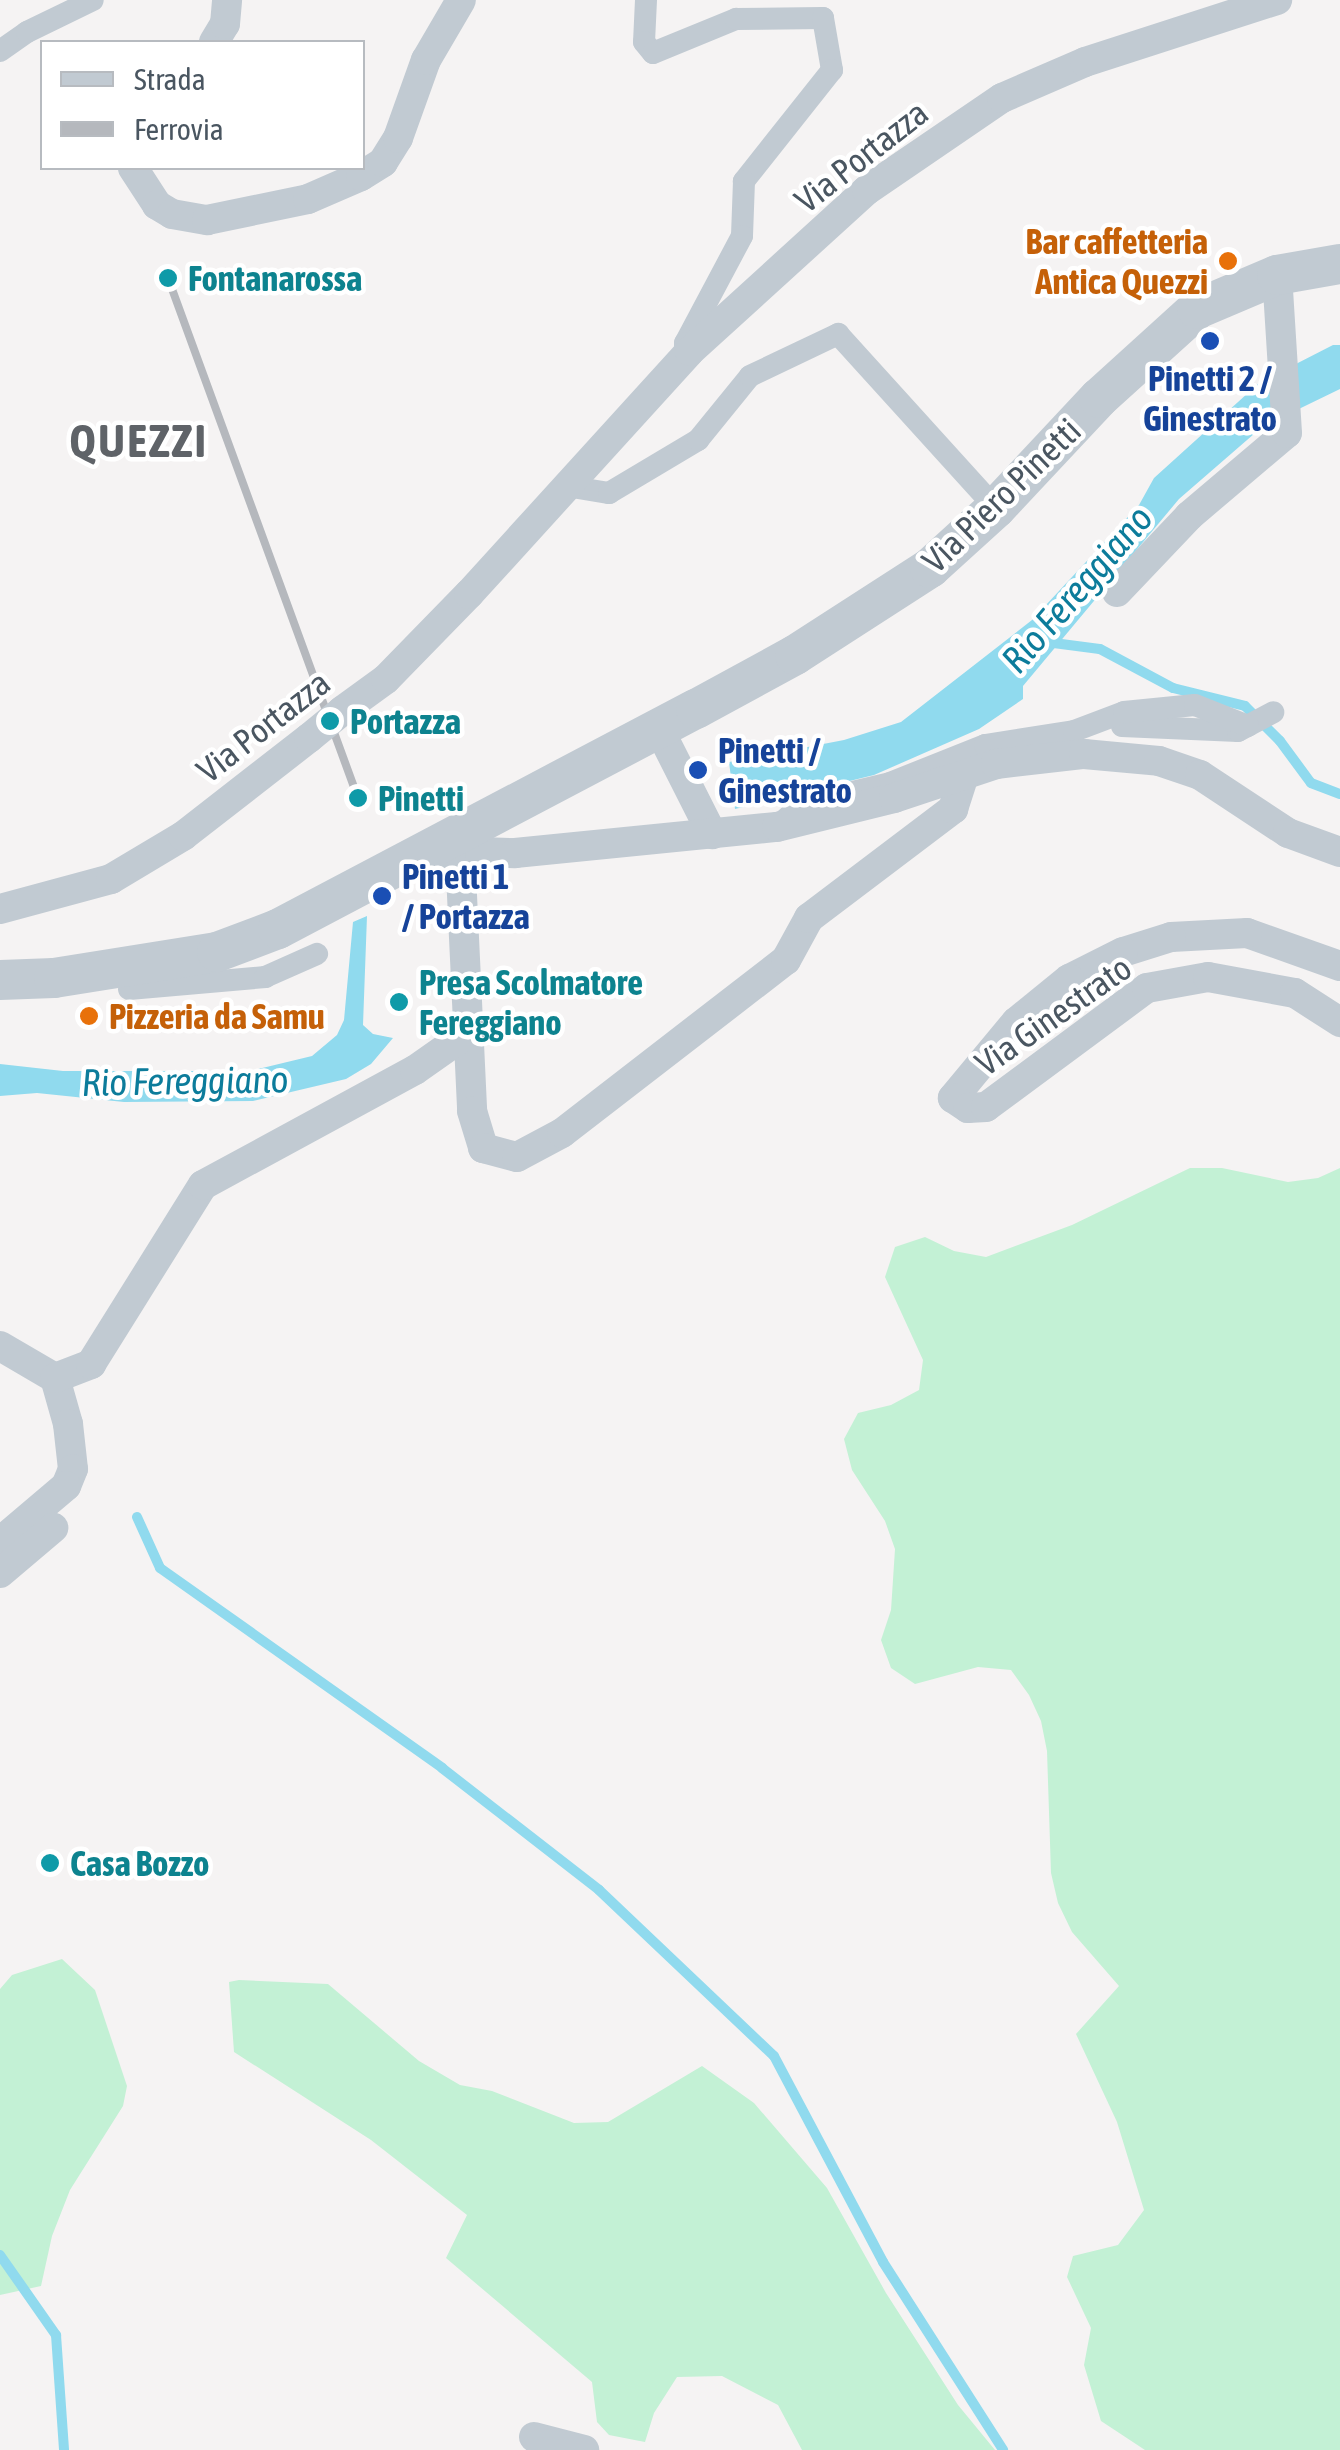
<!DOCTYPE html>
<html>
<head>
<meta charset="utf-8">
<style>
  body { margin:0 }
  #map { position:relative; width:1340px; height:2450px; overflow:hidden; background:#f5f3f3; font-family:"Asap Condensed",sans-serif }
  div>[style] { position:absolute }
  .green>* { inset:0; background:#c3f1d5 }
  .water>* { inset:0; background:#90daee }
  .stream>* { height:10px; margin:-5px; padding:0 5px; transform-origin:5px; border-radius:5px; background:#90daee }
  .pedestrian>* { height:22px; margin:-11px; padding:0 11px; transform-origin:11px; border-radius:11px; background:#c1cad2 }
  .minor>* { height:30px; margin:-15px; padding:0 15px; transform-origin:15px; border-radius:15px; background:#c1cad2 }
  .tertiary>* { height:40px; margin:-20px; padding:0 20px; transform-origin:20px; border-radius:20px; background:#c1cad2 }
  .rail>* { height:8px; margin:-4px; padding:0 4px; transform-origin:4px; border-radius:4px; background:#b5b8bd }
  .minor-bridge>* { height:30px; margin:-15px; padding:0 15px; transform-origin:15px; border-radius:15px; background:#c1cad2 }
  .dots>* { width:28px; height:28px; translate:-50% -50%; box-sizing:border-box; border:5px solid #fff; border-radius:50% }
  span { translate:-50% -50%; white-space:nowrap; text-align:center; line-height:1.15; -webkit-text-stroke:9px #fff; paint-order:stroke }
  .street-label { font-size:35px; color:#4a5661 }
  .food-label { font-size:35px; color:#c56008; font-weight:700 }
  .right { translate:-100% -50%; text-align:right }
  .left { translate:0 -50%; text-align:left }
  .culture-label { font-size:35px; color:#0d838f; font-weight:700 }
  .transit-label { font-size:35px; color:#164399; font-weight:700 }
  .water-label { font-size:38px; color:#0c7c9b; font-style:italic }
  .district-label { font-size:45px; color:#5f6368; font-weight:700; letter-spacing:2.5px }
  .legend { position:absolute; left:40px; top:40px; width:325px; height:130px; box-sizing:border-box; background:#fff; border:2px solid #b7bbc0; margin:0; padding:12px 18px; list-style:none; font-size:30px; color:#4a5661 }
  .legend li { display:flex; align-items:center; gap:20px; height:50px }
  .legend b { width:50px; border:2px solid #b7bbc0 }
</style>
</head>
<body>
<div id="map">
  <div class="green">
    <i style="clip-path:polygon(1190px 1168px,1222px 1168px,1288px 1182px,1318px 1178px,1340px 1168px,1340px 2450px,1145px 2450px,1101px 2421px,1084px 2365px,1091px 2328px,1067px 2277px,1073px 2256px,1118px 2245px,1144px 2210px,1117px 2122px,1076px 2034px,1119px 1986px,1072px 1932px,1058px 1903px,1051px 1873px,1047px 1751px,1041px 1721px,1029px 1695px,1011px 1670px,978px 1667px,915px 1684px,891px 1668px,881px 1640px,891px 1610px,895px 1549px,885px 1521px,852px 1470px,844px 1439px,858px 1413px,891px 1405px,919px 1390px,923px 1360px,885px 1277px,895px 1247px,925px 1237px,954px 1251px,986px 1257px,1072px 1225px)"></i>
    <i style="clip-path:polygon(62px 1959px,95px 1990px,127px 2086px,123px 2106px,70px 2190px,52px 2236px,41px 2286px,0 2295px,0 1989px,12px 1975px)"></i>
    <i style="clip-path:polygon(239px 1980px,328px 1984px,419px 2061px,460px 2085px,492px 2091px,574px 2123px,608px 2122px,702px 2066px,754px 2103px,827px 2188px,886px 2293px,958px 2405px,995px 2450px,802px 2450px,778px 2405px,722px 2376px,677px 2377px,654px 2413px,645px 2442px,609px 2435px,597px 2422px,592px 2382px,446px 2258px,467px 2215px,371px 2140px,234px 2052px,229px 1982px)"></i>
  </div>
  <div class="water">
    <i style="clip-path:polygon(1333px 345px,1340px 345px,1340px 389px,1262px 427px,1179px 499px,1023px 686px,1023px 699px,979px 729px,874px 775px,735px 809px,729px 762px,844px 740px,901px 722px,1032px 620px,1139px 505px,1154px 478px,1259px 383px)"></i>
    <i style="clip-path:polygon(367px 916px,363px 1025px,373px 1034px,393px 1038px,371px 1064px,346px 1079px,253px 1101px,124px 1102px,37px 1093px,0 1096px,0 1064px,63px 1071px,216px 1071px,254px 1070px,312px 1056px,337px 1035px,344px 1020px,353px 922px)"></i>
  </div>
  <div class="stream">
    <i style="left:1046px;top:642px;width:54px;rotate:7.4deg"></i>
    <i style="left:1100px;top:649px;width:83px;rotate:28.1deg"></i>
    <i style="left:1173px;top:688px;width:74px;rotate:14deg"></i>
    <i style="left:1245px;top:706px;width:49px;rotate:45deg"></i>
    <i style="left:1280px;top:741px;width:52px;rotate:53.6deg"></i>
    <i style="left:1311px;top:783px;width:31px;rotate:21deg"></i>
    <i style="left:137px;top:1517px;width:56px;rotate:65.7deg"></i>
    <i style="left:160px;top:1568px;width:346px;rotate:35.3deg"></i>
    <i style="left:442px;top:1768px;width:199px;rotate:37.8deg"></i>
    <i style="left:599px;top:1890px;width:241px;rotate:43.5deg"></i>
    <i style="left:774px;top:2056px;width:233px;rotate:62.1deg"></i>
    <i style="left:883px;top:2262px;width:223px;rotate:57.4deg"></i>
    <i style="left:0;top:2255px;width:98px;rotate:55deg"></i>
    <i style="left:56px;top:2335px;width:115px;rotate:86deg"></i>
  </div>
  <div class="pedestrian">
    <i style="left:646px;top:0;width:42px;rotate:92.7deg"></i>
    <i style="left:644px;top:42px;width:14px;rotate:51deg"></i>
    <i style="left:653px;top:53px;width:90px;rotate:-22.3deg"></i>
    <i style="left:736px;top:19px;width:87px;rotate:-0.7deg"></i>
    <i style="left:823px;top:18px;width:53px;rotate:80.2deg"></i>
    <i style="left:832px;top:70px;width:142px;rotate:128.4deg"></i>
    <i style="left:744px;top:181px;width:55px;rotate:92.1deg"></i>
    <i style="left:742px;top:236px;width:121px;rotate:118deg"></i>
    <i style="left:685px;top:343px;width:14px;rotate:90deg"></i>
    <i style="left:0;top:51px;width:33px;rotate:-35deg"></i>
    <i style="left:27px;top:32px;width:73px;rotate:-25.9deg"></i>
    <i style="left:566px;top:486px;width:44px;rotate:9.2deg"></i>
    <i style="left:609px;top:493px;width:104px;rotate:-30.8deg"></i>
    <i style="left:698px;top:440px;width:82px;rotate:-50.9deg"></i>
    <i style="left:750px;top:376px;width:98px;rotate:-25.5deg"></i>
    <i style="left:838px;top:334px;width:235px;rotate:47.8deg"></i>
    <i style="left:1122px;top:726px;width:116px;rotate:2.5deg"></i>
    <i style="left:1238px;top:731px;width:40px;rotate:-28deg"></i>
    <i style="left:779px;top:825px;width:31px;rotate:-42deg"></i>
    <i style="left:802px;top:804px;width:90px;rotate:-13.4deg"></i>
    <i style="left:890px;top:783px;width:102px;rotate:-21.8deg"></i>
    <i style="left:985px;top:745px;width:90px;rotate:-8.9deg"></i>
    <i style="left:1074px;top:731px;width:53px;rotate:-20.8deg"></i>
    <i style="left:1124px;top:712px;width:71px;rotate:-5.6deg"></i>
    <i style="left:1195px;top:705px;width:57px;rotate:21.6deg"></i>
    <i style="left:129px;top:989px;width:137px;rotate:-5deg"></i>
    <i style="left:265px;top:977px;width:57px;rotate:-23.9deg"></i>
  </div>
  <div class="minor">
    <i style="left:214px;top:42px;width:21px;rotate:-59deg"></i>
    <i style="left:225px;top:24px;width:24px;rotate:-85deg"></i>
    <i style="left:133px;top:168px;width:44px;rotate:57deg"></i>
    <i style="left:157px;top:205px;width:17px;rotate:31deg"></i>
    <i style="left:172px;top:214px;width:36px;rotate:10deg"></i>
    <i style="left:207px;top:220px;width:103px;rotate:-11.7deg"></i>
    <i style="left:308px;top:199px;width:58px;rotate:-23.5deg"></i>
    <i style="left:361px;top:176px;width:26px;rotate:-32deg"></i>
    <i style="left:383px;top:162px;width:28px;rotate:-58deg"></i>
    <i style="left:398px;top:138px;width:83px;rotate:-70.3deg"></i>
    <i style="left:426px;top:60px;width:69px;rotate:-59.7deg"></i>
    <i style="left:1117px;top:592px;width:105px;rotate:-46.5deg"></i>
    <i style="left:1189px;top:516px;width:128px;rotate:-40.3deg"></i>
    <i style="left:1287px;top:433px;width:158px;rotate:-93.6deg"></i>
    <i style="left:342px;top:711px;width:54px;rotate:-36deg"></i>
    <i style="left:386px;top:679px;width:119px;rotate:-45.7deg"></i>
    <i style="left:469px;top:594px;width:328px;rotate:-47.7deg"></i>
    <i style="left:690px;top:351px;width:239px;rotate:-42.3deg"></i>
    <i style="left:867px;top:190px;width:163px;rotate:-34.3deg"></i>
    <i style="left:1002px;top:98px;width:90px;rotate:-23.4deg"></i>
    <i style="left:1085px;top:62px;width:202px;rotate:-17.9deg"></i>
    <i style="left:659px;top:729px;width:118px;rotate:63.2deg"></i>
    <i style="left:438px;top:842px;width:39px;rotate:54deg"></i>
    <i style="left:461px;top:874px;width:237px;rotate:87.3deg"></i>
    <i style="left:472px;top:1111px;width:39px;rotate:73deg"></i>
    <i style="left:483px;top:1148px;width:35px;rotate:15deg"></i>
    <i style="left:517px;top:1157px;width:51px;rotate:-28.1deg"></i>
    <i style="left:562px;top:1133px;width:283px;rotate:-37.7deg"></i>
    <i style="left:786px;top:960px;width:48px;rotate:-61.3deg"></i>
    <i style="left:809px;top:918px;width:181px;rotate:-37.1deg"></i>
    <i style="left:953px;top:809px;width:35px;rotate:-72deg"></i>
    <i style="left:438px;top:842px;width:43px;rotate:13.4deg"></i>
    <i style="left:480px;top:852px;width:35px;rotate:2deg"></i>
    <i style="left:515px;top:853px;width:263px;rotate:-5.7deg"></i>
    <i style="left:777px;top:827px;width:121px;rotate:-13.9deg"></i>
    <i style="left:894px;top:798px;width:108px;rotate:-18.4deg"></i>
    <i style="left:996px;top:764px;width:89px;rotate:-6.5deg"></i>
    <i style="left:1084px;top:754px;width:75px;rotate:5.3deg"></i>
    <i style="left:1159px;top:761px;width:43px;rotate:18.9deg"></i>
    <i style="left:1200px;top:775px;width:105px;rotate:33.4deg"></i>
    <i style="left:1288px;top:833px;width:55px;rotate:20.1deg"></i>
    <i style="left:0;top:909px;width:115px;rotate:-15.1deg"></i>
    <i style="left:111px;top:879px;width:84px;rotate:-30.8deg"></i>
    <i style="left:183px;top:836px;width:160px;rotate:-37.9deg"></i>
    <i style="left:1340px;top:966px;width:99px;rotate:-160.5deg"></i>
    <i style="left:1247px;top:933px;width:76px;rotate:177deg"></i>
    <i style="left:1171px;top:937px;width:50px;rotate:162.6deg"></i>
    <i style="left:1123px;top:952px;width:60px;rotate:153.4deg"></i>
    <i style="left:1069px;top:979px;width:68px;rotate:140.9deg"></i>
    <i style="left:1016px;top:1022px;width:99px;rotate:129.7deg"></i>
    <i style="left:953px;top:1098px;width:18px;rotate:34deg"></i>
    <i style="left:968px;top:1108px;width:18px;rotate:-3deg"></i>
    <i style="left:986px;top:1107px;width:200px;rotate:-36.5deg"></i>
    <i style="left:1147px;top:988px;width:62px;rotate:-10.2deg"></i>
    <i style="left:1208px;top:977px;width:88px;rotate:10.4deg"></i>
    <i style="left:1295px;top:993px;width:54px;rotate:32.8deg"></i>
    <i style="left:0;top:1346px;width:64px;rotate:30.2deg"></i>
    <i style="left:55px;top:1378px;width:48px;rotate:74.2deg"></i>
    <i style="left:68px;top:1424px;width:45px;rotate:83.7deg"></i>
    <i style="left:73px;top:1469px;width:18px;rotate:112deg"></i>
    <i style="left:66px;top:1486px;width:87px;rotate:139.7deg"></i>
    <i style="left:55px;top:1378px;width:39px;rotate:-21deg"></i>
    <i style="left:91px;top:1364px;width:211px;rotate:-58deg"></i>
    <i style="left:203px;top:1185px;width:241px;rotate:-28.5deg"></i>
    <i style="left:415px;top:1070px;width:70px;rotate:-35.1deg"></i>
    <i style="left:0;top:1573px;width:70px;rotate:-40.3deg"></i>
    <i style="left:534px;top:2437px;width:52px;rotate:14.6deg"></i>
  </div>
  <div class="tertiary">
    <i style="left:0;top:980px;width:54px;rotate:-2.1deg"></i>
    <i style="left:54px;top:978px;width:165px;rotate:-9.1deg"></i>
    <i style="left:217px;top:952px;width:65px;rotate:-20.7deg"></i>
    <i style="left:278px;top:929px;width:472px;rotate:-27.8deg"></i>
    <i style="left:696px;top:709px;width:113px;rotate:-28.6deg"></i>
    <i style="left:795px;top:655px;width:161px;rotate:-32.8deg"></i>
    <i style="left:930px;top:568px;width:89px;rotate:-42.3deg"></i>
    <i style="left:996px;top:508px;width:151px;rotate:-46.9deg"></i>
    <i style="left:1099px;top:398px;width:132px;rotate:-42.2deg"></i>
    <i style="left:1197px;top:309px;width:87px;rotate:-23deg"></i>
    <i style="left:1277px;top:275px;width:64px;rotate:-9.9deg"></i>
  </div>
  <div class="rail">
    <i style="left:168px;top:278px;width:554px;rotate:69.93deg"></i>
  </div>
  <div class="minor-bridge">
    <i style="left:309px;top:738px;width:43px;rotate:-39.3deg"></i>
  </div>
  <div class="dots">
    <i style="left:1228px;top:261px;background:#e8710a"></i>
    <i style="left:168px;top:278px;background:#0f9aa8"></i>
    <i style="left:1210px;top:341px;background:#1a4fb4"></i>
    <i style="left:330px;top:721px;background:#0f9aa8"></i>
    <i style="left:698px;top:770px;background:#1a4fb4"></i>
    <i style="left:358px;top:798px;background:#0f9aa8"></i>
    <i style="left:382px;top:896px;background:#1a4fb4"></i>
    <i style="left:399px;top:1002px;background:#0f9aa8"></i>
    <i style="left:89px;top:1016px;background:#e8710a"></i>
    <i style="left:50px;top:1863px;background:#0f9aa8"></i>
  </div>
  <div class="street-label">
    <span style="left:861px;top:156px;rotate:-38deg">Via Portazza</span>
    <span style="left:1001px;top:495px;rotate:-44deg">Via Piero Pinetti</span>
    <span style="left:263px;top:726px;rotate:-38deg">Via Portazza</span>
    <span style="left:1053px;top:1015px;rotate:-35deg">Via Ginestrato</span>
  </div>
  <div class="food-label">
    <span class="right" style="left:1208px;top:261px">Bar caffetteria<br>Antica Quezzi</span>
    <span class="left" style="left:109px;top:1016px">Pizzeria da Samu</span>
  </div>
  <div class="culture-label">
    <span class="left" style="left:188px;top:278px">Fontanarossa</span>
    <span class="left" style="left:350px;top:721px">Portazza</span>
    <span class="left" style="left:378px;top:798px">Pinetti</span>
    <span class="left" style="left:419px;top:1002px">Presa Scolmatore<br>Fereggiano</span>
    <span class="left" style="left:70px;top:1863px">Casa Bozzo</span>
  </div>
  <div class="transit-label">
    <span style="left:1210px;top:398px">Pinetti 2 /<br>Ginestrato</span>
    <span class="left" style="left:718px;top:770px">Pinetti /<br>Ginestrato</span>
    <span class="left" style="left:402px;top:896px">Pinetti 1<br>/ Portazza</span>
  </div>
  <div class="water-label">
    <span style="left:1077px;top:589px;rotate:-49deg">Rio Fereggiano</span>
    <span style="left:185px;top:1081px;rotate:-1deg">Rio Fereggiano</span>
  </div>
  <div class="district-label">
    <span style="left:139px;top:442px">QUEZZI</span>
  </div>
  <ul class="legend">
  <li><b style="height:12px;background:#c1cad2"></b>Strada</li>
  <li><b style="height:12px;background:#b5b8bd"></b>Ferrovia</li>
  </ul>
</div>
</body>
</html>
